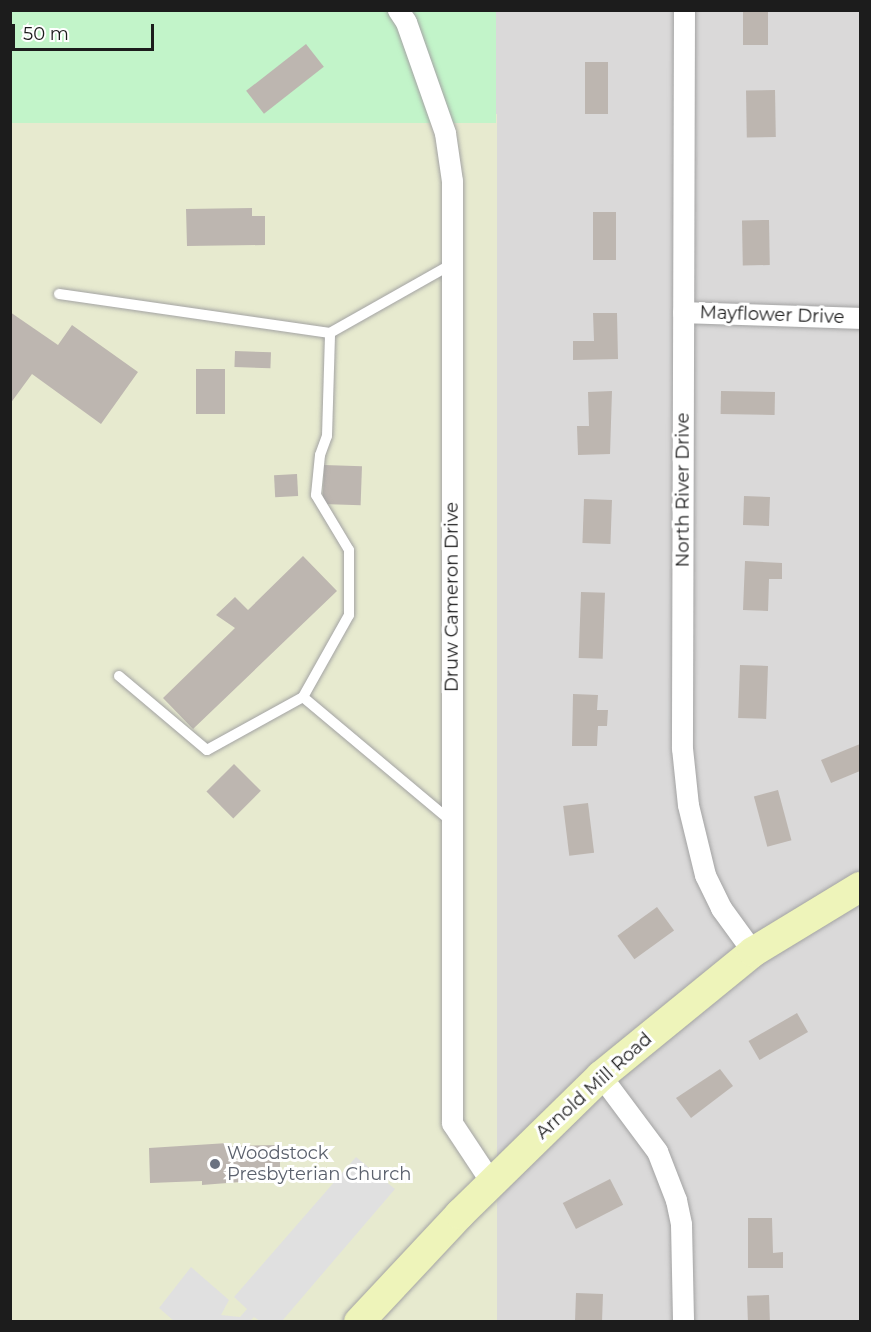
<!DOCTYPE html>
<html>
<head>
<meta charset="utf-8">
<style>
  body { margin:0 }
  #map { position:relative; width:871px; height:1332px; overflow:hidden; background:#edeae3; font-family:Montserrat,sans-serif }
  div>[style] { position:absolute }
  .residential>* { inset:0; background:#dad9d9; transform-origin:0 0 }
  .farmland>* { inset:0; background:#e7eacf; transform-origin:0 0 }
  .park>* { inset:0; background:#c2f4c9; transform-origin:0 0 }
  .parking>* { inset:0; background:#e0e0e0 }
  .building>* { inset:0; background:#bdb6b0; transform-origin:0 0 }
  .roads { filter:drop-shadow(0 0 2px #a3a3a3) drop-shadow(0 0 2px #a3a3a3) }
  .lane>* { height:10px; margin:-5px; padding:0 5px; transform-origin:5px; border-radius:5px; background:#fff }
  .street>* { height:21px; margin:-10.5px; padding:0 10.5px; transform-origin:10.5px; border-radius:10.5px; background:#fff }
  .secondary>* { height:30px; margin:-15px; padding:0 15px; transform-origin:15px; border-radius:15px; background:#eef4ba }
  .dots>* { width:16px; height:16px; translate:-50% -50%; box-sizing:border-box; border:3px solid #fff; border-radius:50% }
  span { translate:-50% -50%; white-space:nowrap; text-align:center; line-height:1.15; -webkit-text-stroke:6px #fff; paint-order:stroke }
  .street-label { font-size:18px; color:#1c1c1c }
  .worship-label { font-size:18px; color:#5b616d }
  .left { translate:0 -50%; text-align:left }
  .frame { position:absolute; inset:0; border:12px solid #1c1c1c; pointer-events:none }
  .scale { position:absolute; left:12px; top:24px; width:142px; height:27px; box-sizing:border-box; border:3px solid #1c1c1c; border-top:0; padding-left:8px; font-size:18px; line-height:21px; white-space:nowrap; color:#1c1c1c; -webkit-text-stroke:4px #fff; paint-order:stroke }
</style>
</head>
<body>
<div id="map">
  <div class="residential">
    <i style="left:496px;top:11px;width:364px;height:1310px"></i>
  </div>
  <div class="farmland">
    <i style="left:497px;top:114px;width:1207px;height:487px;rotate:90deg"></i>
  </div>
  <div class="park">
    <i style="left:10px;top:11px;width:486px;height:112px"></i>
  </div>
  <div class="parking">
    <i style="clip-path:polygon(356px 1157px,395px 1189px,282px 1321px,260px 1321px,254px 1317px,250px 1321px,174px 1321px,159px 1308px,191px 1267px,229px 1300px,221px 1315px,240px 1317px,247px 1309px,234px 1297px)"></i>
  </div>
  <div class="building">
    <i style="left:743px;top:10px;width:25px;height:35px"></i>
    <i style="left:306px;top:44px;width:29px;height:76px;rotate:52deg"></i>
    <i style="left:585px;top:62px;width:23px;height:52px"></i>
    <i style="left:775px;top:90px;width:47px;height:29px;rotate:89deg"></i>
    <i style="clip-path:polygon(252px 208px,252px 216px,265px 216px,265px 245px,187px 246px,186px 209px)"></i>
    <i style="left:593px;top:212px;width:23px;height:48px"></i>
    <i style="left:769px;top:220px;width:45px;height:27px;rotate:89deg"></i>
    <i style="clip-path:polygon(10px 312px,58px 345px,72px 325px,138px 372px,101px 424px,32px 374px,10px 404px)"></i>
    <i style="clip-path:polygon(593px 313px,617px 313px,618px 359px,573px 360px,573px 341px,594px 341px)"></i>
    <i style="left:235px;top:351px;width:36px;height:16px;rotate:2deg"></i>
    <i style="left:196px;top:369px;width:29px;height:45px"></i>
    <i style="clip-path:polygon(612px 391px,610px 454px,578px 455px,577px 426px,589px 426px,588px 392px)"></i>
    <i style="left:721px;top:391px;width:54px;height:23px;rotate:1deg"></i>
    <i style="left:324px;top:465px;width:38px;height:39px;rotate:2deg"></i>
    <i style="left:297px;top:474px;width:22px;height:23px;rotate:87deg"></i>
    <i style="left:744px;top:496px;width:26px;height:29px;rotate:2deg"></i>
    <i style="left:584px;top:499px;width:28px;height:44px;rotate:2deg"></i>
    <i style="clip-path:polygon(303px 556px,337px 591px,193px 729px,163px 698px,235px 628px,216px 615px,235px 597px,248px 610px)"></i>
    <i style="clip-path:polygon(745px 561px,782px 563px,782px 579px,769px 579px,768px 611px,743px 610px)"></i>
    <i style="left:581px;top:592px;width:24px;height:66px;rotate:2deg"></i>
    <i style="left:740px;top:665px;width:28px;height:53px;rotate:2deg"></i>
    <i style="clip-path:polygon(573px 694px,598px 695px,597px 710px,608px 710px,607px 726px,598px 726px,597px 746px,572px 746px)"></i>
    <i style="clip-path:polygon(860px 744px,860px 771px,831px 783px,821px 760px)"></i>
    <i style="left:234px;top:764px;width:38px;height:39px;rotate:45deg"></i>
    <i style="left:778px;top:790px;width:52px;height:25px;rotate:75deg"></i>
    <i style="left:588px;top:803px;width:50px;height:25px;rotate:83deg"></i>
    <i style="left:657px;top:907px;width:29px;height:49px;rotate:54deg"></i>
    <i style="left:797px;top:1013px;width:22px;height:56px;rotate:60deg"></i>
    <i style="clip-path:polygon(720px 1069px,733px 1086px,691px 1118px,676px 1098px)"></i>
    <i style="clip-path:polygon(228px 1143px,228px 1146px,280px 1145px,280px 1179px,202px 1185px,202px 1181px,150px 1183px,149px 1148px)"></i>
    <i style="left:610px;top:1179px;width:29px;height:53px;rotate:63deg"></i>
    <i style="clip-path:polygon(748px 1218px,772px 1218px,773px 1253px,783px 1252px,783px 1268px,748px 1268px)"></i>
    <i style="left:576px;top:1293px;width:27px;height:29px;rotate:2deg"></i>
    <i style="left:769px;top:1295px;width:27px;height:22px;rotate:88deg"></i>
  </div>
  <div class="roads">
    <div class="lane">
      <i style="left:59px;top:294px;width:274px;rotate:8.2deg"></i>
      <i style="left:119px;top:676px;width:115px;rotate:40.1deg"></i>
      <i style="left:207px;top:750px;width:110px;rotate:-28.9deg"></i>
      <i style="left:452px;top:822px;width:194px;rotate:-140deg"></i>
      <i style="left:303px;top:697px;width:94px;rotate:-60.7deg"></i>
      <i style="left:349px;top:615px;width:65px;rotate:-90deg"></i>
      <i style="left:349px;top:550px;width:64px;rotate:-121deg"></i>
      <i style="left:316px;top:495px;width:40px;rotate:-84.3deg"></i>
      <i style="left:320px;top:455px;width:20px;rotate:-70deg"></i>
      <i style="left:327px;top:436px;width:103px;rotate:-88.3deg"></i>
      <i style="left:330px;top:333px;width:140px;rotate:-29.5deg"></i>
    </div>
    <div class="street">
      <i style="left:398px;top:10px;width:14px;rotate:56deg"></i>
      <i style="left:406px;top:22px;width:118px;rotate:70.6deg"></i>
      <i style="left:445px;top:133px;width:49px;rotate:81.7deg"></i>
      <i style="left:452px;top:181px;width:942px;rotate:90deg"></i>
      <i style="left:452px;top:1123px;width:71px;rotate:56.5deg"></i>
      <i style="left:684px;top:10px;width:738px;rotate:90.16deg"></i>
      <i style="left:682px;top:748px;width:57px;rotate:84deg"></i>
      <i style="left:688px;top:805px;width:72px;rotate:76.3deg"></i>
      <i style="left:705px;top:875px;width:37px;rotate:64deg"></i>
      <i style="left:721px;top:908px;width:54px;rotate:54deg"></i>
      <i style="left:683px;top:312px;width:177px;rotate:1.9deg"></i>
      <i style="left:601px;top:1076px;width:94px;rotate:53.3deg"></i>
      <i style="left:657px;top:1151px;width:53px;rotate:68.8deg"></i>
      <i style="left:676px;top:1200px;width:25px;rotate:78deg"></i>
      <i style="left:681px;top:1224px;width:98px;rotate:88.8deg"></i>
    </div>
    <div class="secondary">
      <i style="left:359px;top:1322px;width:148px;rotate:-46.9deg"></i>
      <i style="left:460px;top:1214px;width:197px;rotate:-44.4deg"></i>
      <i style="left:601px;top:1076px;width:196px;rotate:-39.2deg"></i>
      <i style="left:753px;top:952px;width:125px;rotate:-31.3deg"></i>
    </div>
  </div>
  <div class="dots">
    <i style="left:215px;top:1164px;background:#6b7280"></i>
  </div>
  <div class="street-label">
    <span style="left:772px;top:315px;rotate:2deg">Mayflower Drive</span>
    <span style="left:683px;top:490px;rotate:-90deg">North River Drive</span>
    <span style="left:452px;top:597px;rotate:-90deg">Druw Cameron Drive</span>
    <span style="left:594px;top:1086px;rotate:-42deg">Arnold Mill Road</span>
  </div>
  <div class="worship-label">
    <span class="left" style="left:227px;top:1164px">Woodstock<br>Presbyterian Church</span>
  </div>
  <div class="frame"></div>
  <div class="scale">50 m</div>
</div>
</body>
</html>
